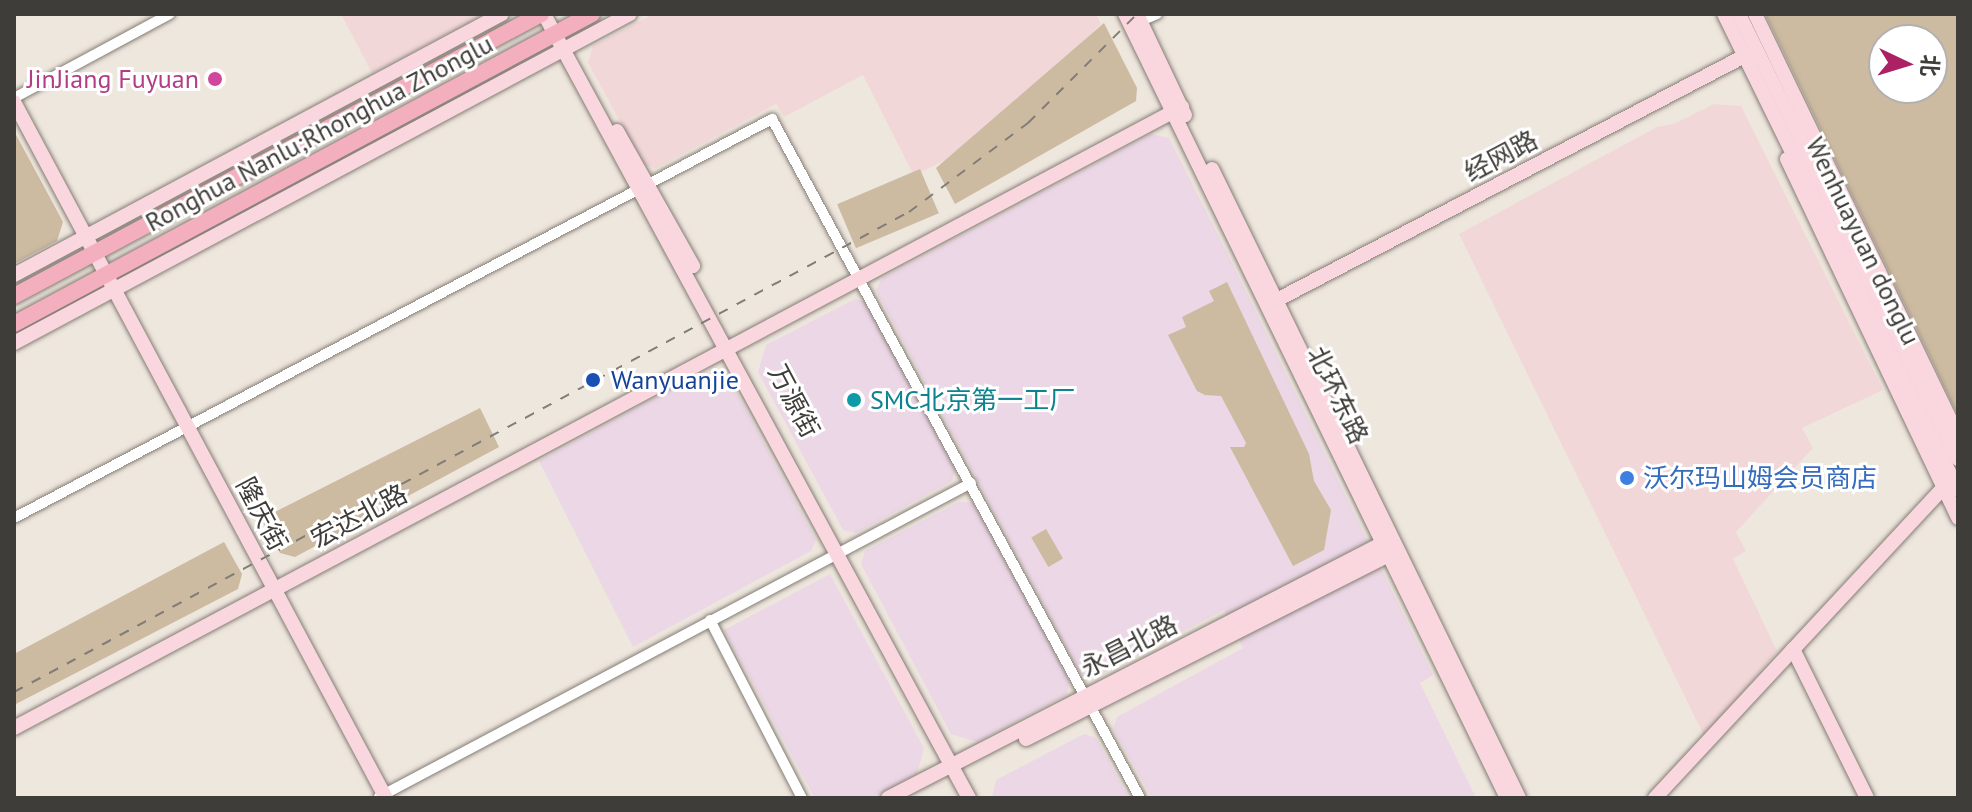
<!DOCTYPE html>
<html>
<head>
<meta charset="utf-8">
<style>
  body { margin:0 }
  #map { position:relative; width:1972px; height:812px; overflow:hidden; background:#eee7de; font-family:"PT Sans","Noto Sans SC",sans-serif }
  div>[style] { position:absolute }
  .commercial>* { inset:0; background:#f2d7d9 }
  .industrial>* { inset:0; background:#ecd7e6 }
  .green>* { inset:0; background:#ccbaa1; transform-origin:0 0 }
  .roads { filter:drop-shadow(0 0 2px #847d75) drop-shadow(0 0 2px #847d75) }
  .street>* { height:10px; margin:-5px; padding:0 5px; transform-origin:5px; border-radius:5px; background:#fff }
  .secondary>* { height:14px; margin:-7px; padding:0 7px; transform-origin:7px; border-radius:7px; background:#fad7df }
  .primary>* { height:16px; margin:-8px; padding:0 8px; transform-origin:8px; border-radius:8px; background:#f4afbf }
  .rail>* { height:2px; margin-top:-1px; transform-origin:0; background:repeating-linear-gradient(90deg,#807c77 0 10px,transparent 0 20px) }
  .dots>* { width:22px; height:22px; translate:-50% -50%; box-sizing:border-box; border:4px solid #fff; border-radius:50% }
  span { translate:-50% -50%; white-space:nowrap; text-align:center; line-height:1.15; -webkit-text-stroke:6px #fff; paint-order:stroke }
  .hotel-label { font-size:26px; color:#b23c85 }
  .right { translate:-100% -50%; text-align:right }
  .street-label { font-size:26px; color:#3f3d39 }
  .transit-label { font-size:26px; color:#164399 }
  .left { translate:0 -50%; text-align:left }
  .culture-label { font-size:26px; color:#0d838f }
  .shop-label { font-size:26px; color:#366cbe }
  .frame { position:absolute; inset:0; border:16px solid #3f3d39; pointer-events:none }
  .north { position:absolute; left:1868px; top:24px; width:80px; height:80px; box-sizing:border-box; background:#fff; border:2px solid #b2b1b0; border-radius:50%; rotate:94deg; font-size:22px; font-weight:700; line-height:32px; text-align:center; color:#3f3d39 }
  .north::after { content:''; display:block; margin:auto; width:28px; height:36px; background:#ab2163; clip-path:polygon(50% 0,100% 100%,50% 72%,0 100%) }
</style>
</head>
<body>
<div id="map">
  <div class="commercial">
    <i style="clip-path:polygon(341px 14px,485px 14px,372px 73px)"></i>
    <i style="clip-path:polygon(653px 14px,1096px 14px,1101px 24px,1033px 90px,978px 135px,945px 160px,914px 176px,863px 75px,784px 117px,776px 104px,656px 168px,644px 165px,588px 63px,593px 46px)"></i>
    <i style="clip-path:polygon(1714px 104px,1741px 106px,1883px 390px,1802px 428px,1813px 448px,1736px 532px,1746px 551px,1733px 559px,1777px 651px,1705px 738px,1459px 234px,1657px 127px,1674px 124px)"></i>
  </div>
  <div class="industrial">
    <i style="clip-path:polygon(1151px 134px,1169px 138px,1235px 269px,1433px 675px,1420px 683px,1476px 798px,1152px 798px,1113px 729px,1117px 717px,1243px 648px,1224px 610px,1094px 678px,1081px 674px,876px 291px,882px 278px)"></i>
    <i style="clip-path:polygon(855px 299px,866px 302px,955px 469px,952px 481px,856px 533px,843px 530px,758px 372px,766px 345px)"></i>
    <i style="clip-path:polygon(704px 371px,729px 378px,816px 540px,811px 551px,633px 647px,539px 461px)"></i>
    <i style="clip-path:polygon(959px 502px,973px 502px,1070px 682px,1066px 695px,977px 742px,951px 734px,861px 564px,865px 551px)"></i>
    <i style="clip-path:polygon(830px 574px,924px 748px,917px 774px,871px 798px,815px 798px,724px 630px)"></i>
    <i style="clip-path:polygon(1084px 734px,1096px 738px,1129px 798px,992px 798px,996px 780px)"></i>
  </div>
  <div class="green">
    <i style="clip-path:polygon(evenodd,1765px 14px,1958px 14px,1958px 416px,1930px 357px,1765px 14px,1932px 40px,1932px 88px,1884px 88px,1884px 40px,1932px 40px)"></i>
    <i style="clip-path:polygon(1104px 23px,1137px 88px,1136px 101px,955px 204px,936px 168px)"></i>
    <i style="clip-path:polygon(14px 131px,63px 222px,57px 241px,14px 264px)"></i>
    <i style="left:920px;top:169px;width:48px;height:90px;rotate:67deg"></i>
    <i style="clip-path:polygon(1227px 282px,1309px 454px,1314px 481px,1331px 510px,1324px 550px,1293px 566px,1230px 447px,1244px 447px,1246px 443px,1221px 396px,1205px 395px,1197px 391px,1168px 335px,1186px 327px,1182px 317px,1214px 301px,1209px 291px)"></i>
    <i style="clip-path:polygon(480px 408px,499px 447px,295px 557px,280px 553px,261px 519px)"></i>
    <i style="left:1046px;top:529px;width:34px;height:17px;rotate:60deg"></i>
    <i style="clip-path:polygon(224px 542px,242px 574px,238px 589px,14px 705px,14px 654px)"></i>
  </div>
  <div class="roads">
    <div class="street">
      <i style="left:1148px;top:18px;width:10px;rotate:-24deg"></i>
      <i style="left:14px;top:98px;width:177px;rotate:-28.3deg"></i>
      <i style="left:14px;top:518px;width:857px;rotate:-27.76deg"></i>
      <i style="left:772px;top:119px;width:772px;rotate:61.54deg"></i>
      <i style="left:710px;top:620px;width:200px;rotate:62.7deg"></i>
      <i style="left:379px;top:797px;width:670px;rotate:-27.94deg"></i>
    </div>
    <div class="secondary">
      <i style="left:544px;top:14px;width:892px;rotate:61.54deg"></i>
      <i style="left:1125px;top:14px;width:872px;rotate:64.02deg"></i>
      <i style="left:1137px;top:14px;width:112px;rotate:64.6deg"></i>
      <i style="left:1724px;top:14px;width:530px;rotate:63.82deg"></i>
      <i style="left:1739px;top:14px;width:496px;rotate:63.8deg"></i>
      <i style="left:1755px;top:14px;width:467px;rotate:64.3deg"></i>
      <i style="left:14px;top:102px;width:789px;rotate:61.88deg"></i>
      <i style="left:617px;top:131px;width:155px;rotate:60.6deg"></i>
      <i style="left:1787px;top:159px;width:398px;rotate:64.5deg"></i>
      <i style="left:1212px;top:169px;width:700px;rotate:63.98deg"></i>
      <i style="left:14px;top:275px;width:553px;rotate:-28.14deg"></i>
      <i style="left:1271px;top:303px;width:547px;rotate:-27.55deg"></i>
      <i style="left:14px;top:343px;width:698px;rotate:-28.11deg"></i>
      <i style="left:1793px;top:649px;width:166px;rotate:63.6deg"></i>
      <i style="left:14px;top:728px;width:1323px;rotate:-28deg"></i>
      <i style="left:1026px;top:739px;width:415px;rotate:-26.9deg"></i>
      <i style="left:888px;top:798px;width:564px;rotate:-27.25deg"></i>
      <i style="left:1655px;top:798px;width:422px;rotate:-47.1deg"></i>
    </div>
    <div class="primary">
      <i style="left:14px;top:296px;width:598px;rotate:-28.15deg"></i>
      <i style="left:14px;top:324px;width:656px;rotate:-28.21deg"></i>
    </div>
  </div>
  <div class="rail">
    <i style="left:14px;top:692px;width:1016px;rotate:-28.21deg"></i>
    <i style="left:909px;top:212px;width:149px;rotate:-36.8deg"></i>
    <i style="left:1028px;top:123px;width:154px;rotate:-45deg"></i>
  </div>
  <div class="dots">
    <i style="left:215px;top:79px;background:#d1479c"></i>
    <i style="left:593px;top:380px;background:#1a4fb4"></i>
    <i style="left:854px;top:400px;background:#0f9aa8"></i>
    <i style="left:1627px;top:478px;background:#3f7fe0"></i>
  </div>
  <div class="hotel-label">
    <span class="right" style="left:199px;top:79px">JinJiang Fuyuan</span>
  </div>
  <div class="street-label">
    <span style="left:319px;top:133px;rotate:-28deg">Ronghua Nanlu;Rhonghua Zhonglu</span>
    <span style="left:1501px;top:156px;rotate:-28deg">经网路</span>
    <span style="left:1863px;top:241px;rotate:64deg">Wenhuayuan donglu</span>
    <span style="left:1338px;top:395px;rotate:64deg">北环东路</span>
    <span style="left:794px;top:401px;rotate:62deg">万源街</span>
    <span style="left:262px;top:514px;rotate:62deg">隆庆街</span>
    <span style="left:359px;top:516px;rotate:-28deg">宏达北路</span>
    <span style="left:1129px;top:646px;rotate:-27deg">永昌北路</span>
  </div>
  <div class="transit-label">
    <span class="left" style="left:611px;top:380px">Wanyuanjie</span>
  </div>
  <div class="culture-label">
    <span class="left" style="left:870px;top:400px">SMC北京第一工厂</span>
  </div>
  <div class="shop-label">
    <span class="left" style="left:1643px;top:478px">沃尔玛山姆会员商店</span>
  </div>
  <div class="frame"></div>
  <div class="north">北</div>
</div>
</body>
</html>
